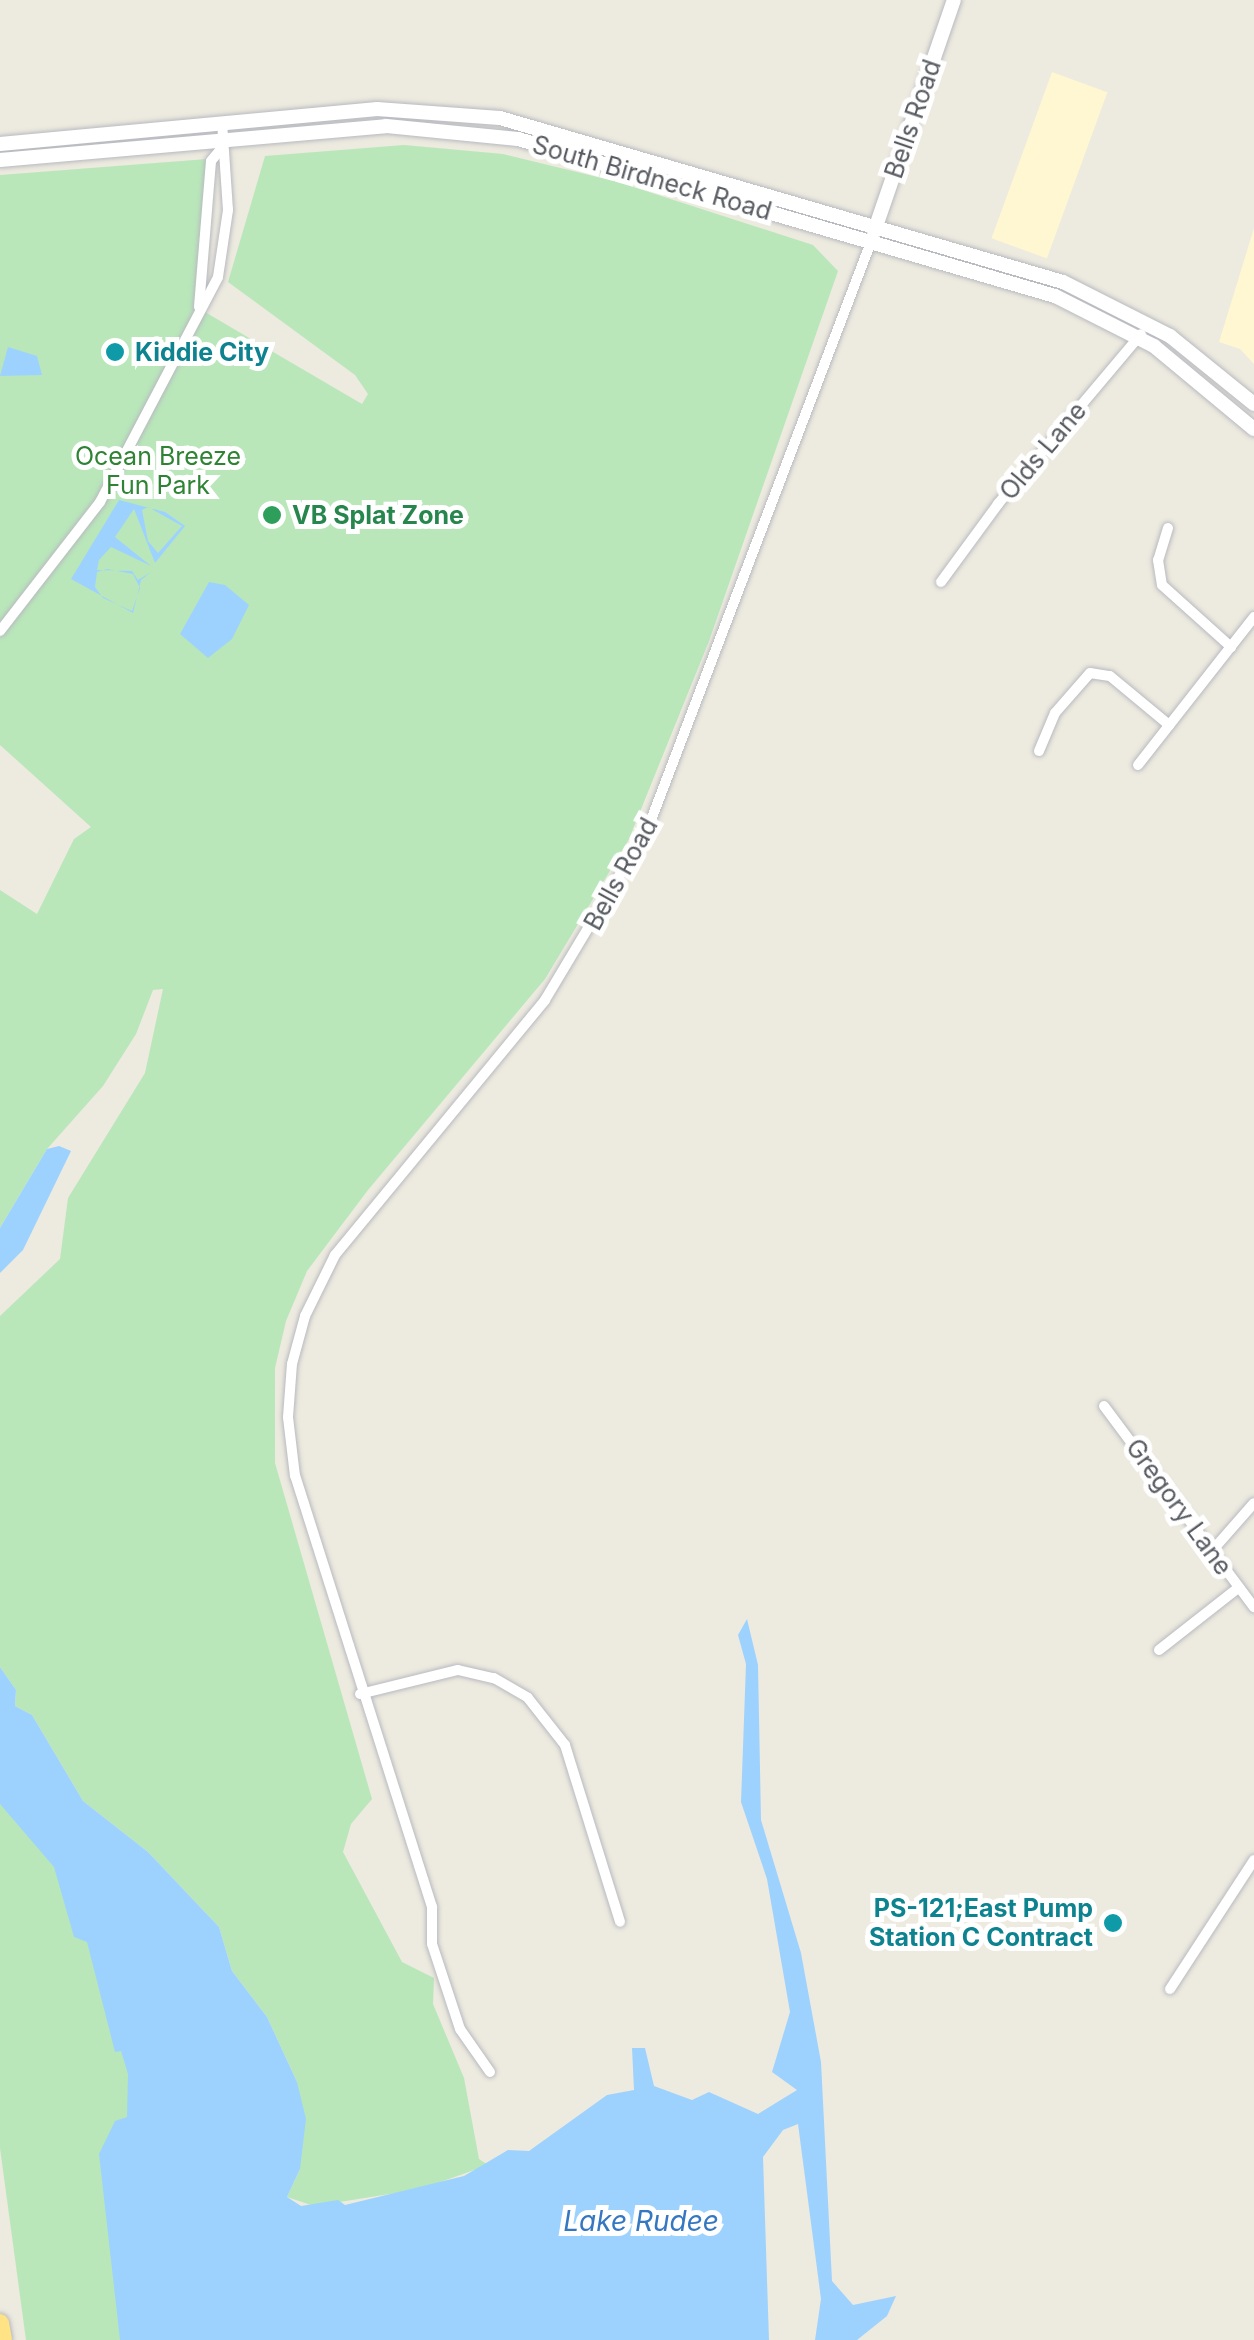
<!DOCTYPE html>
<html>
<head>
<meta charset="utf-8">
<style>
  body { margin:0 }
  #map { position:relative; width:1254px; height:2340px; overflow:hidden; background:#edeadf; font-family:Inter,sans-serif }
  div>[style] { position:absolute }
  .commercial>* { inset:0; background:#fff6d2; transform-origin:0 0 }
  .green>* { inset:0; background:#b9e7ba }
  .water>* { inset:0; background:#9dd2ff }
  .roads { filter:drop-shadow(0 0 2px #b8bac0) drop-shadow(0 0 2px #b8bac0) }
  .street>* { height:10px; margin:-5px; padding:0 5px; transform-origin:5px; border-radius:5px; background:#fff }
  .secondary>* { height:14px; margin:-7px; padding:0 7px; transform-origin:7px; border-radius:7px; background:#fff }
  .highway>* { height:18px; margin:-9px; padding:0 9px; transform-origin:9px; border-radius:9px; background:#ffe384 }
  .dots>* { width:28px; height:28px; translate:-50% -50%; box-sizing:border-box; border:5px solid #fff; border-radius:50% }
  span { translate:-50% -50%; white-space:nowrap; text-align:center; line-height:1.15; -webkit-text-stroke:10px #fff; paint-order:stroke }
  .street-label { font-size:25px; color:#585c62 }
  .culture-label { font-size:25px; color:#0d838f; font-weight:700 }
  .left { translate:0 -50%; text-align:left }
  .right { translate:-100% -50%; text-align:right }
  .park-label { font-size:25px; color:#2e8434 }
  .leisure-label { font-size:25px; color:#27864d; font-weight:700 }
  .water-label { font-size:28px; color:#3677c1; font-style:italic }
</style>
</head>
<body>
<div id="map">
  <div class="commercial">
    <i style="left:1052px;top:72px;width:59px;height:177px;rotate:20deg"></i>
    <i style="clip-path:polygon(1254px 228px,1254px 364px,1240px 349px,1219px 342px)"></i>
  </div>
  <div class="green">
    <i style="clip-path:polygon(404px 145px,503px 154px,618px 182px,813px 245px,838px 271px,709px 641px,629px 839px,545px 979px,368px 1190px,307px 1271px,286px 1321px,275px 1368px,275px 1463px,372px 1799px,351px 1824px,343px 1852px,402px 1962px,434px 1978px,433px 2004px,464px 2078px,479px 2159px,488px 2165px,421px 2189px,314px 2206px,287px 2197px,300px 2169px,297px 2082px,267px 2017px,232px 1971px,219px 1927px,148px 1852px,83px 1801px,32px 1715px,15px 1706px,16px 1690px,0 1667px,0 1316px,60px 1259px,68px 1198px,145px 1073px,163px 989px,153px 990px,136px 1034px,103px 1086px,47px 1149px,0 1228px,0 890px,37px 914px,74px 839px,91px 827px,0 745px,0 175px,207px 159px,205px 312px,362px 404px,368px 394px,355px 375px,228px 282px,265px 156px)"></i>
    <i style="clip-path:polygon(0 1737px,301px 2340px,26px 2340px,0 2148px)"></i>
  </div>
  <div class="water">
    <i style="clip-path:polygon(8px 347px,37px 356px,42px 375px,0 376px)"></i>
    <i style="clip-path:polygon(evenodd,119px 500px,165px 512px,185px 526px,155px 563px,134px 509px,115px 537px,151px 566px,111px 547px,99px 560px,97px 570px,132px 571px,138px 580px,151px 572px,141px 580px,133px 613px,71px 579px,119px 500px,148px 507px,182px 526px,158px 553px,148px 541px,142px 510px,148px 507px,119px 500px,107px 569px,133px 574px,140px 588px,132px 611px,103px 598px,95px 587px,97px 572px,107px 569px)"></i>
    <i style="clip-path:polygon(209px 582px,225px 585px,249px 605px,232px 639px,208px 658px,180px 634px)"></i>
    <i style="clip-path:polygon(59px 1146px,71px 1151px,23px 1250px,0 1273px,0 1228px,47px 1149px)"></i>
    <i style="clip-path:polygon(747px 1619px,758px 1665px,761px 1820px,801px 1953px,821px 2062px,832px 2281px,853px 2305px,896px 2296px,887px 2316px,857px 2340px,815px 2340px,821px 2299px,798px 2124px,783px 2130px,763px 2157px,769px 2340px,120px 2340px,99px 2154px,115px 2121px,127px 2117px,128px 2074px,121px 2051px,115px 2052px,87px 1942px,74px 1937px,54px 1867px,0 1804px,0 1667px,16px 1690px,15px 1706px,32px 1715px,83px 1801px,148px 1852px,219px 1927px,232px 1971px,267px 2017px,297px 2082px,306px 2119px,300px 2169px,287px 2197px,301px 2206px,338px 2200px,345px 2205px,464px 2176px,508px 2150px,529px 2151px,607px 2095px,634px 2090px,632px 2048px,645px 2048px,654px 2086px,692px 2100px,709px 2092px,758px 2114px,797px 2090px,772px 2072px,790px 2012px,767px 1879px,741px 1802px,746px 1664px,738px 1635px)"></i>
  </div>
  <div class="roads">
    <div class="street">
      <i style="left:199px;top:307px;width:146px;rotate:-85.3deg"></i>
      <i style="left:211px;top:161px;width:17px;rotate:-50deg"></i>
      <i style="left:1168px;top:528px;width:34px;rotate:107deg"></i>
      <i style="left:1158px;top:560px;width:25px;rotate:81deg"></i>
      <i style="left:1162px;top:585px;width:93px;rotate:41.9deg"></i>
      <i style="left:941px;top:582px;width:97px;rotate:-53.8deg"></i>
      <i style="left:998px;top:504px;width:222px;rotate:-49.9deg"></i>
      <i style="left:0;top:631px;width:163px;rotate:-52.2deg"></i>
      <i style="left:100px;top:502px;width:254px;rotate:-62.3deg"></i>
      <i style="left:218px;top:277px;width:68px;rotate:-81.5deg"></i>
      <i style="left:228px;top:210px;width:88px;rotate:-93.9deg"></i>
      <i style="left:1039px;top:751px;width:41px;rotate:-67.2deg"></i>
      <i style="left:1055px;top:713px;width:53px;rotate:-48.8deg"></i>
      <i style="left:1090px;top:673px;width:20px;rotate:9deg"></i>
      <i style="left:1110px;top:676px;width:77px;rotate:39.7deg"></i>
      <i style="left:1138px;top:765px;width:188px;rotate:-51.9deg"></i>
      <i style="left:1104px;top:1406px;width:251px;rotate:53.3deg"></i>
      <i style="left:1211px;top:1552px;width:65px;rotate:-48.7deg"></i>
      <i style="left:1159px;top:1650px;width:100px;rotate:-38.1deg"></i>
      <i style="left:360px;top:1694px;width:101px;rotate:-13.8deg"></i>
      <i style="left:458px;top:1670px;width:37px;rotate:13deg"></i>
      <i style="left:494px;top:1678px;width:39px;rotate:30deg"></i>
      <i style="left:528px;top:1698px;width:60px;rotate:51.8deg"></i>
      <i style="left:565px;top:1745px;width:185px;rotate:72.7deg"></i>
      <i style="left:1170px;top:1989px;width:154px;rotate:-56.9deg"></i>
      <i style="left:490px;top:2072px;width:52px;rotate:-124.9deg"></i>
      <i style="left:460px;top:2029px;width:89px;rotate:-108.2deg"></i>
      <i style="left:432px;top:1944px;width:37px;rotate:-90deg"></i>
      <i style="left:432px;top:1907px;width:452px;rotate:-107.6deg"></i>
      <i style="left:295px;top:1476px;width:59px;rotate:-96.8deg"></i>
      <i style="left:288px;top:1417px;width:53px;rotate:-85.7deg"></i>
      <i style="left:292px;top:1364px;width:50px;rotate:-74.8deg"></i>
      <i style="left:305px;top:1316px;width:68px;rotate:-63.8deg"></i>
      <i style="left:335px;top:1255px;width:330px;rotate:-50.5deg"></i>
      <i style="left:545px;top:1000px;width:200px;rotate:-59.1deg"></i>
      <i style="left:648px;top:828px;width:627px;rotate:-69.17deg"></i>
    </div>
    <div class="secondary">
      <i style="left:0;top:144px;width:379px;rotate:-5.3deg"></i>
      <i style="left:377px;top:109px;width:123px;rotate:4.2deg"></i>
      <i style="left:500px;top:118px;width:586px;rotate:16.24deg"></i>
      <i style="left:1063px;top:282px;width:120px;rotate:26.8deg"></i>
      <i style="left:1170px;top:336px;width:108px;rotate:39deg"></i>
      <i style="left:0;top:160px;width:387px;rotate:-5deg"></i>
      <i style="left:386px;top:126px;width:133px;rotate:5.6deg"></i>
      <i style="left:518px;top:139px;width:559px;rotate:16.3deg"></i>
      <i style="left:1055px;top:296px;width:111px;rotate:26.8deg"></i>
      <i style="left:1154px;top:346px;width:130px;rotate:39.7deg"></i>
      <i style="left:874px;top:232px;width:245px;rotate:-71deg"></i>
    </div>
    <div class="highway">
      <i style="left:0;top:2323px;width:17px;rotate:80deg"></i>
    </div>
  </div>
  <div class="dots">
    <i style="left:115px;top:352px;background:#0f9aa8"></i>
    <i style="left:272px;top:515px;background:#2e9e5b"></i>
    <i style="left:1113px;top:1923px;background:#0f9aa8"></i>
  </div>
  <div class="street-label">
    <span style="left:913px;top:119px;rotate:-71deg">Bells Road</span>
    <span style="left:652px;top:178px;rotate:16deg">South Birdneck Road</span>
    <span style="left:1043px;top:451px;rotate:-50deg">Olds Lane</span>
    <span style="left:621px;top:874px;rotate:-61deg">Bells Road</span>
    <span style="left:1179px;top:1507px;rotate:54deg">Gregory Lane</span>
  </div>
  <div class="culture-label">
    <span class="left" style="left:135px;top:352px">Kiddie City</span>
    <span class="right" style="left:1093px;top:1923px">PS-121;East Pump<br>Station C Contract</span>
  </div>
  <div class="park-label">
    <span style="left:158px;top:471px">Ocean Breeze<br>Fun Park</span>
  </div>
  <div class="leisure-label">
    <span class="left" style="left:292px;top:515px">VB Splat Zone</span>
  </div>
  <div class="water-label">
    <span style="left:641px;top:2221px">Lake Rudee</span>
  </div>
</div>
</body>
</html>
